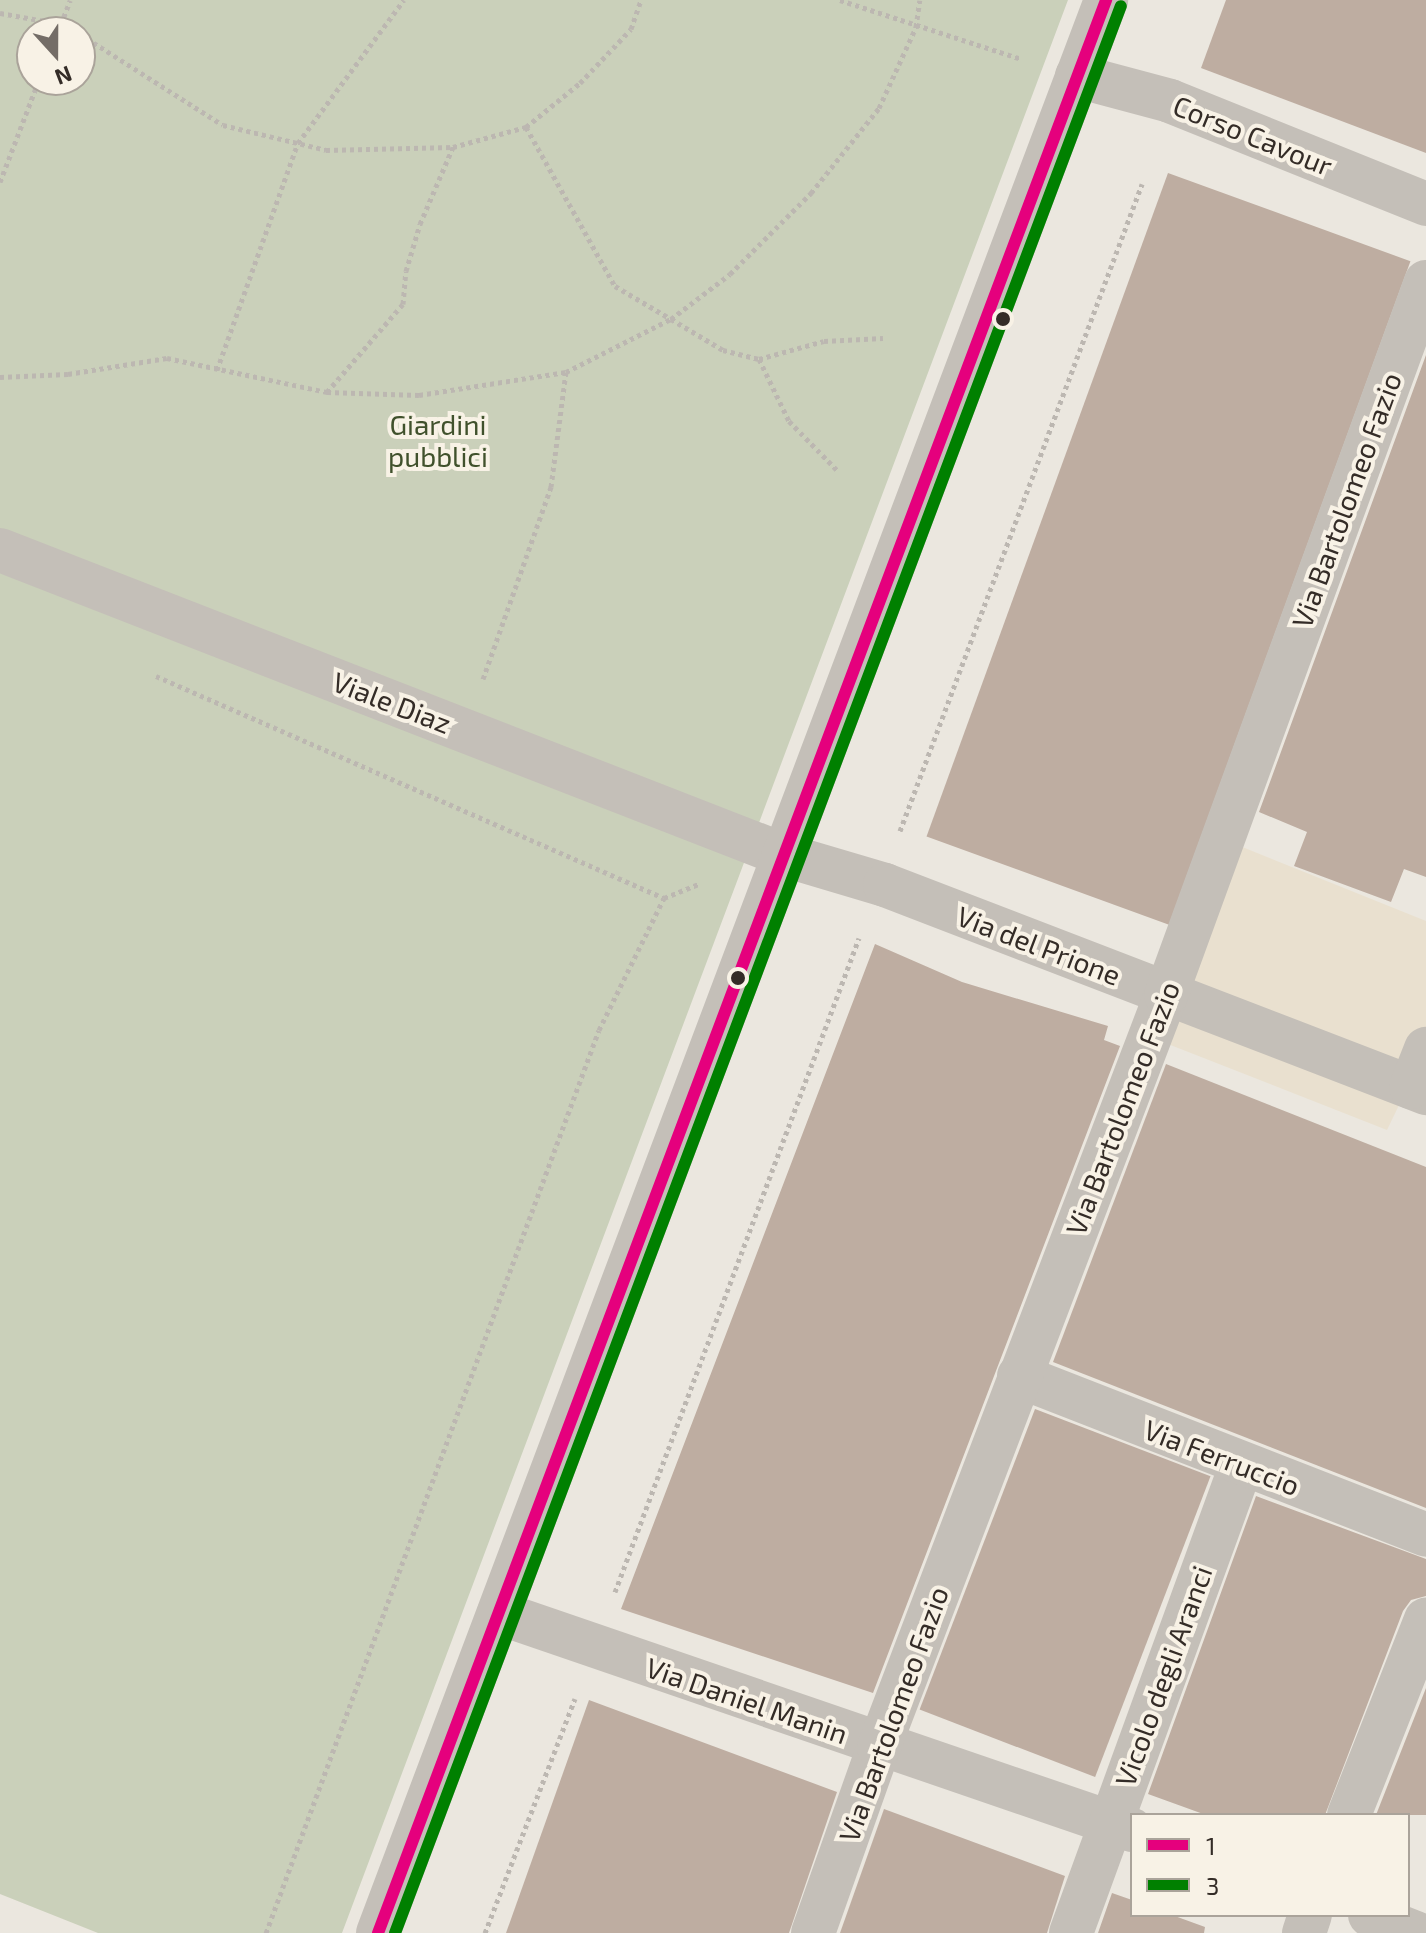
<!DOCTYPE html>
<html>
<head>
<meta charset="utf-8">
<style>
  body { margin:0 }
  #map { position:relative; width:1426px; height:1933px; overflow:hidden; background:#ebe7df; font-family:"Exo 2",sans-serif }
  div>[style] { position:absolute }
  .green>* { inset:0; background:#cad0ba }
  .plaza>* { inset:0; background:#e9e0cf }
  .building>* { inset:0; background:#beada1; transform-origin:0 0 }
  .path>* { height:5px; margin-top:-2.5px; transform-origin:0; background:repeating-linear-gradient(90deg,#bcb7b1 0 4px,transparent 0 8px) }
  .pedestrian>* { height:44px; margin:-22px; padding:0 22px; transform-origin:22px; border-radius:22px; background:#c4bfb8 }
  .minor>* { height:44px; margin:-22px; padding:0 22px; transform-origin:22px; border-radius:22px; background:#c4bfb8 }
  .bus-1>* { height:12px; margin:-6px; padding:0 6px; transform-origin:6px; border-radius:6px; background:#e5007d }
  .bus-2>* { height:12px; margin:-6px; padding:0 6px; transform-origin:6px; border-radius:6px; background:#008000 }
  .dots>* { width:22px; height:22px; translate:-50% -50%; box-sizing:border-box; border:4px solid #f8f2e6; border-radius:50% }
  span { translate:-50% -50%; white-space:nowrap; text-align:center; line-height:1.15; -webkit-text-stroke:8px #f8f2e6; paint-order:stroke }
  .street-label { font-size:28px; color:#342c27 }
  .park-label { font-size:28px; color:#40512c }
  .legend { position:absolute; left:1130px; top:1813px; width:280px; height:104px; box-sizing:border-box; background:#f8f2e6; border:2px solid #aaa39a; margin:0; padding:10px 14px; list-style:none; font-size:24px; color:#342c27 }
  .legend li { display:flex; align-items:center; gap:16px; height:40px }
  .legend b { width:40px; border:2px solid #aaa39a }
  .north { position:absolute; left:16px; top:16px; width:80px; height:80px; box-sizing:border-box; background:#f8f2e6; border:2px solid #aaa39a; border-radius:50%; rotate:159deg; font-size:22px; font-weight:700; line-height:32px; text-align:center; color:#342c27 }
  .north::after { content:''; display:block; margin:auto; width:28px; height:36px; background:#746d67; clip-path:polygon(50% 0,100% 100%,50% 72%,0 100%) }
</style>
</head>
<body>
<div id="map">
  <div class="green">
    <i style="clip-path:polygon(evenodd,0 0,1068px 0,342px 1933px,98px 1933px,0 1894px,0 0,32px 32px,80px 32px,80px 80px,32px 80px,32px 32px)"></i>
  </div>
  <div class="plaza">
    <i style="clip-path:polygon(1210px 834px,1426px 921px,1426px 1049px,1387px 1130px,1150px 1037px)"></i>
  </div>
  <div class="building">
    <i style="clip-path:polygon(1226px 0,1426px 0,1426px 153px,1201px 68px)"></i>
    <i style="left:1168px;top:173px;width:258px;height:706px;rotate:20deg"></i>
    <i style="clip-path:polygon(1426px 355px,1426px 877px,1404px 869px,1391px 902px,1294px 866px,1307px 832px,1259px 812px)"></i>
    <i style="clip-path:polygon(875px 944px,962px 982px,1108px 1026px,1104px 1040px,1120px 1046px,873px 1693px,621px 1609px)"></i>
    <i style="clip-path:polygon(1166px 1064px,1426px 1167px,1426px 1508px,1053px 1362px)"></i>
    <i style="left:1035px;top:1409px;width:188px;height:322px;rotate:21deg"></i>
    <i style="clip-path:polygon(1256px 1496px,1426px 1559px,1426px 1596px,1411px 1600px,1403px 1611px,1325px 1815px,1206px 1815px,1148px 1794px)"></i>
    <i style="clip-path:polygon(1426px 1688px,1426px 1815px,1376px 1815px)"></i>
    <i style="clip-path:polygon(589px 1700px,837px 1792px,789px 1933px,506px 1933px)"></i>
    <i style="clip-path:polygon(884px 1809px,1065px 1876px,1047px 1933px,840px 1933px)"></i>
    <i style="clip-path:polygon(1112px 1893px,1132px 1900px,1132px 1915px,1172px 1915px,1205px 1927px,1204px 1933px,1098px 1933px)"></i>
  </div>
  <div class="path">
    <i style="left:840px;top:0;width:191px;rotate:18deg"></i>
    <i style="left:0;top:13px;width:62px;rotate:10.2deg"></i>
    <i style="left:61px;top:24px;width:18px;rotate:27deg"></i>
    <i style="left:58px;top:32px;width:34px;rotate:-69deg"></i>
    <i style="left:80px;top:34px;width:169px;rotate:32.5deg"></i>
    <i style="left:223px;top:125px;width:106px;rotate:13.6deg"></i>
    <i style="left:326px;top:150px;width:127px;rotate:-1.4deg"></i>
    <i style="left:453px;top:147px;width:76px;rotate:-15.3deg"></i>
    <i style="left:526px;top:127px;width:70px;rotate:-39.2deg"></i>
    <i style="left:580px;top:83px;width:74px;rotate:-46.6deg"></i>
    <i style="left:631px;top:29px;width:31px;rotate:-71deg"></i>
    <i style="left:526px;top:127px;width:182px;rotate:60.8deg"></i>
    <i style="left:615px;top:286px;width:65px;rotate:30.5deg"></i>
    <i style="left:671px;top:319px;width:61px;rotate:30.8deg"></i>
    <i style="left:723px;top:350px;width:37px;rotate:14deg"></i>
    <i style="left:759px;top:359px;width:67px;rotate:-15.5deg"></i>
    <i style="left:824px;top:341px;width:59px;rotate:-2.9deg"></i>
    <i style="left:0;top:182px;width:109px;rotate:-69.1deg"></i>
    <i style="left:759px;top:359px;width:69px;rotate:64.2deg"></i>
    <i style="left:789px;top:421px;width:71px;rotate:45.6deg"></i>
    <i style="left:217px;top:370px;width:241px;rotate:-70.4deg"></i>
    <i style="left:298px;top:143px;width:178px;rotate:-53.5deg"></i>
    <i style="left:0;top:377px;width:68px;rotate:-2.5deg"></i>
    <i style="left:68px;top:374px;width:100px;rotate:-9.2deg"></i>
    <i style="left:167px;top:358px;width:164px;rotate:12deg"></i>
    <i style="left:327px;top:392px;width:92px;rotate:1.9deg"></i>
    <i style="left:419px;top:395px;width:149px;rotate:-8.9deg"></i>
    <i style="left:566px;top:372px;width:118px;rotate:-26.8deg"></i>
    <i style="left:671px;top:319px;width:74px;rotate:-37.3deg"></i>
    <i style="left:730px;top:274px;width:115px;rotate:-45deg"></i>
    <i style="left:811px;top:193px;width:109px;rotate:-51.3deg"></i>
    <i style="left:879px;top:108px;width:89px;rotate:-65.4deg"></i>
    <i style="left:916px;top:27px;width:27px;rotate:-82deg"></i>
    <i style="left:327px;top:392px;width:116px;rotate:-49.2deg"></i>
    <i style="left:403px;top:304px;width:33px;rotate:-85deg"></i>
    <i style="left:406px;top:271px;width:49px;rotate:-73.4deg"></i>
    <i style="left:420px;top:224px;width:84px;rotate:-66.8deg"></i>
    <i style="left:156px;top:676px;width:554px;rotate:23.61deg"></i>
    <i style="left:483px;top:679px;width:204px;rotate:-70.5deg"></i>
    <i style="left:551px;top:487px;width:116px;rotate:-82.6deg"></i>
    <i style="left:900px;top:831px;width:691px;rotate:-69.49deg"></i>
    <i style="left:615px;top:1592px;width:698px;rotate:-69.54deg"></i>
    <i style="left:266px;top:1933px;width:962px;rotate:-69.76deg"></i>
    <i style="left:599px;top:1030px;width:147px;rotate:-63.8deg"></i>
    <i style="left:664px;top:898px;width:37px;rotate:-22deg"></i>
    <i style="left:485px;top:1933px;width:251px;rotate:-69deg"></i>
  </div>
  <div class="pedestrian">
    <i style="left:1170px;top:101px;width:276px;rotate:21.9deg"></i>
    <i style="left:784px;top:855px;width:105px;rotate:16.5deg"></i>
    <i style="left:885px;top:885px;width:580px;rotate:21.03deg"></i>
    <i style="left:1411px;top:1087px;width:41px;rotate:-68.5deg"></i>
    <i style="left:499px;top:1613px;width:669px;rotate:18.92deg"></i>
    <i style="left:1370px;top:1915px;width:49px;rotate:21.4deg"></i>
    <i style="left:1071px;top:1933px;width:498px;rotate:-70deg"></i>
  </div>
  <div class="minor">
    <i style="left:1077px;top:76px;width:96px;rotate:15deg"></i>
    <i style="left:0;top:550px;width:841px;rotate:21.26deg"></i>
    <i style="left:1019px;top:1376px;width:437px;rotate:21.3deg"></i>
    <i style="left:1349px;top:1815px;width:210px;rotate:-68.5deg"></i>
    <i style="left:378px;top:1933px;width:2066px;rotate:-69.36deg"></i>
    <i style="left:813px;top:1933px;width:197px;rotate:-70.5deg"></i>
    <i style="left:879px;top:1747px;width:805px;rotate:-69.11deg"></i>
    <i style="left:1166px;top:995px;width:759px;rotate:-69.97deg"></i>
    <i style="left:1304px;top:1933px;width:19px;rotate:-72deg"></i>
  </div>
  <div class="bus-1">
    <i style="left:378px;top:1933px;width:2066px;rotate:-69.36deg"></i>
  </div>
  <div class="bus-2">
    <i style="left:395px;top:1933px;width:2059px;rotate:-69.36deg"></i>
  </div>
  <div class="dots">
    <i style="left:1003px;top:319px;background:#342c27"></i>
    <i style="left:738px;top:978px;background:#342c27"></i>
  </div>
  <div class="street-label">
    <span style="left:1253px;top:135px;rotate:22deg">Corso Cavour</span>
    <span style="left:1346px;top:500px;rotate:-70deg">Via Bartolomeo Fazio</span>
    <span style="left:392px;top:702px;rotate:21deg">Viale Diaz</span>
    <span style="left:1039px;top:945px;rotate:21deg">Via del Prione</span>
    <span style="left:1122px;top:1108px;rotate:-69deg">Via Bartolomeo Fazio</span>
    <span style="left:1222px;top:1457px;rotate:21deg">Via Ferruccio</span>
    <span style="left:1163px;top:1676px;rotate:-70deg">Vicolo degli Aranci</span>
    <span style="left:747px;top:1700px;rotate:19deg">Via Daniel Manin</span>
    <span style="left:893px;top:1714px;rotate:-70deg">Via Bartolomeo Fazio</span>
  </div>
  <div class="park-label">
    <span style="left:438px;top:440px">Giardini<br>pubblici</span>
  </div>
  <ul class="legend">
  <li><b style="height:10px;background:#e5007d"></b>1</li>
  <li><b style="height:10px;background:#008000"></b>3</li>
  </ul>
  <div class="north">N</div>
</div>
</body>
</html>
